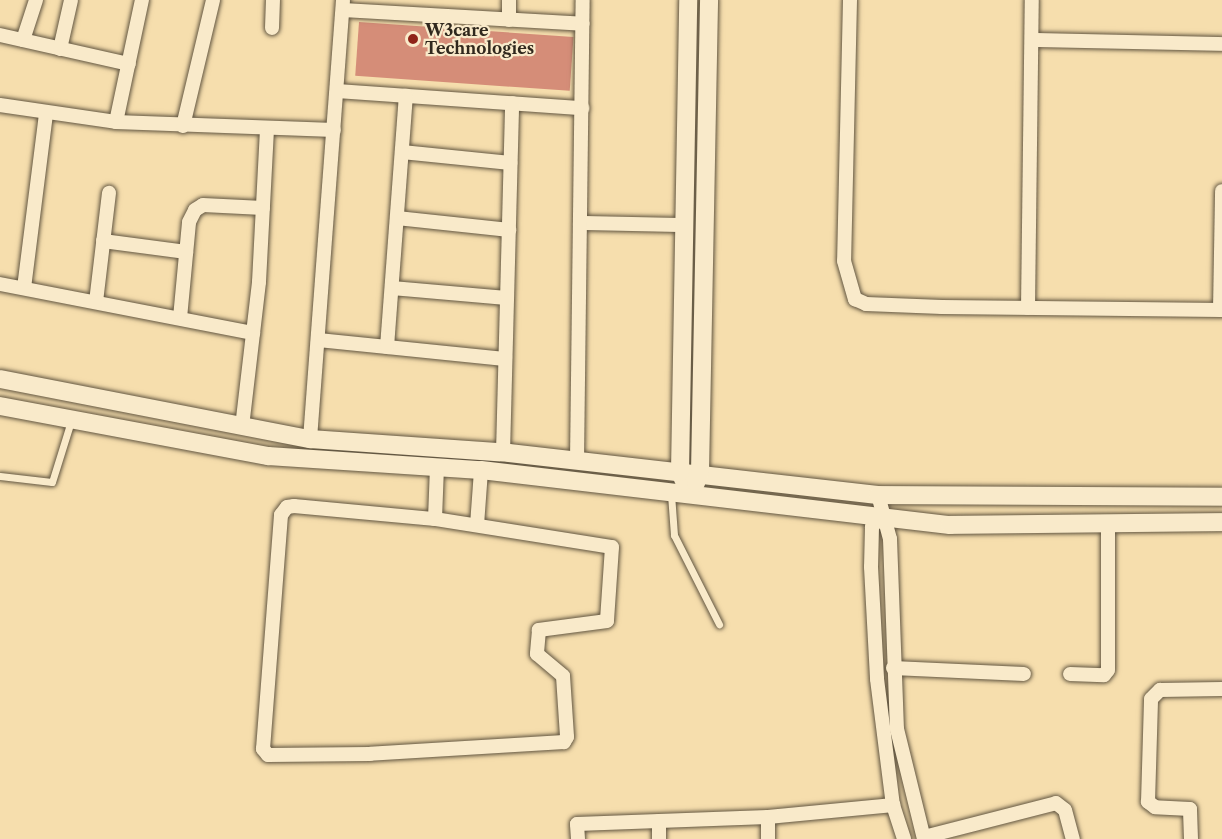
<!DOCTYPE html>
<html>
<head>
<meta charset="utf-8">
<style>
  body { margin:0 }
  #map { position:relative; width:1222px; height:839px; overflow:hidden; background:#f6dead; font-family:"Libre Caslon Text",serif }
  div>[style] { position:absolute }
  .building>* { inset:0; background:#d58d78; transform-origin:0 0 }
  .roads { filter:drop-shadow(0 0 2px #625641) drop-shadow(0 0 2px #625641) }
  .lane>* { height:7px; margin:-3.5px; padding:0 3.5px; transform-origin:3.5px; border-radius:3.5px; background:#f9eaca }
  .street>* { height:14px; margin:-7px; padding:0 7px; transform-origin:7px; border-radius:7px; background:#f9eaca }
  .secondary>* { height:18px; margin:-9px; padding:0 9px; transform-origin:9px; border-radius:9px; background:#f9eaca }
  .dots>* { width:16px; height:16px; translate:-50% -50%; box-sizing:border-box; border:3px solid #f9eaca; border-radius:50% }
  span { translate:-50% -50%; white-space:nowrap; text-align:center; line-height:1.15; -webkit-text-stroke:4.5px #f9eaca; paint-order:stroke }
  .poi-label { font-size:16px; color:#30281d; font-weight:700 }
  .left { translate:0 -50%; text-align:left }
</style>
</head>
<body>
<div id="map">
  <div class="building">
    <i style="left:359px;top:22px;width:215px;height:54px;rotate:4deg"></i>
  </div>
  <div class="roads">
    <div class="lane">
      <i style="left:0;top:476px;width:52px;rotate:6.6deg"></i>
      <i style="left:52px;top:482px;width:64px;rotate:-72.7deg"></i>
      <i style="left:671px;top:494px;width:41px;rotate:85.8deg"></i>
      <i style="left:674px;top:535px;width:100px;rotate:63.2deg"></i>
    </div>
    <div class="street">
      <i style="left:850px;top:0;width:261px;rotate:91.3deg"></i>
      <i style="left:844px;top:261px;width:40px;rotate:74deg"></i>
      <i style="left:855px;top:299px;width:12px;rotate:24deg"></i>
      <i style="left:866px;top:304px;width:76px;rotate:2.3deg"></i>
      <i style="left:942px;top:307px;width:280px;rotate:0.6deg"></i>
      <i style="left:343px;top:10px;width:240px;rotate:3.3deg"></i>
      <i style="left:509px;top:20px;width:20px;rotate:-90deg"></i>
      <i style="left:272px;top:28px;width:28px;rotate:-88deg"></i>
      <i style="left:0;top:35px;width:132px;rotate:12.7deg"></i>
      <i style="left:23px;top:40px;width:42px;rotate:-72deg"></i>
      <i style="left:1032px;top:40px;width:190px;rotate:1.2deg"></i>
      <i style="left:60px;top:49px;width:50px;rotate:-77.3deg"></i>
      <i style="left:337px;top:91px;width:246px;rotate:4deg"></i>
      <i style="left:0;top:105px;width:117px;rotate:8.3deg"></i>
      <i style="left:116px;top:122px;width:218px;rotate:2.1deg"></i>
      <i style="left:116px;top:122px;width:125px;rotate:-78deg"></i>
      <i style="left:183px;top:126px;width:130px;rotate:-76.6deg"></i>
      <i style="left:402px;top:152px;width:109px;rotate:5.8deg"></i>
      <i style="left:397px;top:218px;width:113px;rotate:6.1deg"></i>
      <i style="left:580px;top:223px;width:104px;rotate:1.1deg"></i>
      <i style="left:103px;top:241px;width:84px;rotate:7.5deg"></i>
      <i style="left:0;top:284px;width:258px;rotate:11deg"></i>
      <i style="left:24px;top:288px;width:176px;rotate:-82.8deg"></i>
      <i style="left:392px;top:288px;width:115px;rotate:5deg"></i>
      <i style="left:96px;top:302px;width:110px;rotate:-83.2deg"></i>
      <i style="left:1028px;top:308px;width:308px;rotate:-89.3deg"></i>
      <i style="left:1220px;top:310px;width:119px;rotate:-89deg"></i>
      <i style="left:180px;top:318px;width:96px;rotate:-84.6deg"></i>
      <i style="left:189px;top:222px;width:13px;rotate:-63deg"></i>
      <i style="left:195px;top:210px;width:9px;rotate:-32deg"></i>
      <i style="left:203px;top:205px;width:60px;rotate:2.9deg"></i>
      <i style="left:318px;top:340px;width:188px;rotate:5.8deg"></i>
      <i style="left:387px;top:347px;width:252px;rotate:-85.7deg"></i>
      <i style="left:242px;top:427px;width:146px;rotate:-83.3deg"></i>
      <i style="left:259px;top:282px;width:153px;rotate:-87deg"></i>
      <i style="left:310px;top:439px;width:440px;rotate:-85.7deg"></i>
      <i style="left:503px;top:453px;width:350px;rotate:-88.5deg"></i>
      <i style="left:577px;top:461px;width:461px;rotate:-89.3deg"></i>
      <i style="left:878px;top:495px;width:46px;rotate:74.7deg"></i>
      <i style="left:890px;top:539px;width:190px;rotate:87.9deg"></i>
      <i style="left:897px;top:729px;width:113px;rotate:76.2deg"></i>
      <i style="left:880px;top:517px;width:13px;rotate:129deg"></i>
      <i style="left:872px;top:527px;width:40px;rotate:91.4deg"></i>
      <i style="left:871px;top:567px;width:112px;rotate:86.9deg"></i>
      <i style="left:877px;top:679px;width:127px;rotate:82.8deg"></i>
      <i style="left:893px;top:805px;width:36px;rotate:72deg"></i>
      <i style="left:435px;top:519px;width:179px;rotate:9deg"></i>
      <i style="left:612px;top:547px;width:74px;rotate:93.9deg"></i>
      <i style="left:607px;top:621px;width:69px;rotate:172.5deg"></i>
      <i style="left:539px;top:630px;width:24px;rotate:95deg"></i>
      <i style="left:537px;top:654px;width:34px;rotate:40deg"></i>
      <i style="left:563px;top:676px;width:61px;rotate:86.2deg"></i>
      <i style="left:567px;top:737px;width:6px;rotate:121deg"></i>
      <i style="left:564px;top:742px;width:194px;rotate:176.5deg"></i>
      <i style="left:370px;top:754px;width:102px;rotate:179.4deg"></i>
      <i style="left:268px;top:755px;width:8px;rotate:-130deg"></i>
      <i style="left:263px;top:749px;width:235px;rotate:-85.6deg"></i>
      <i style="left:281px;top:515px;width:10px;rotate:-53deg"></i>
      <i style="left:287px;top:507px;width:7px;rotate:-8deg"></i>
      <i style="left:294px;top:506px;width:142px;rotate:5.3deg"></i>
      <i style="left:435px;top:519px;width:53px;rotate:-87.8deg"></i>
      <i style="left:477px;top:525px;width:55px;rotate:-85.8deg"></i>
      <i style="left:893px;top:668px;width:131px;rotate:2.6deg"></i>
      <i style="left:1070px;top:674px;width:34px;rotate:2deg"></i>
      <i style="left:1104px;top:675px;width:6px;rotate:-51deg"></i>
      <i style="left:1108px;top:670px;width:146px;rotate:-90deg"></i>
      <i style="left:768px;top:817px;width:22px;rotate:90deg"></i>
      <i style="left:659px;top:821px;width:18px;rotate:90deg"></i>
      <i style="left:924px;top:837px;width:136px;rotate:-14.4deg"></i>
      <i style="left:1056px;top:803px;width:11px;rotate:38deg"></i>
      <i style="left:1065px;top:810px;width:30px;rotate:75deg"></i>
      <i style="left:578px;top:839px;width:15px;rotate:-94deg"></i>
      <i style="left:577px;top:824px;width:191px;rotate:-2.1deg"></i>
      <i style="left:768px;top:817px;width:126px;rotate:-5.5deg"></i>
      <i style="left:1191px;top:839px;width:30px;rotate:-92deg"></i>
      <i style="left:1190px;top:809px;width:35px;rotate:-177deg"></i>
      <i style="left:1155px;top:807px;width:9px;rotate:-144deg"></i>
      <i style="left:1148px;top:802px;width:103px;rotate:-88.3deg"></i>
      <i style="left:1151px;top:699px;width:13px;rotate:-45deg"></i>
      <i style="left:1160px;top:690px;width:62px;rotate:-0.9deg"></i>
    </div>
    <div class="secondary">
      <i style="left:0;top:379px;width:316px;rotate:11deg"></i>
      <i style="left:310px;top:439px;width:199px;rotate:4deg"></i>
      <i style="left:509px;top:453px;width:371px;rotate:6.5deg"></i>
      <i style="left:878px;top:495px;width:344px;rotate:0.3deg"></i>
      <i style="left:0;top:406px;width:273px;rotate:10.6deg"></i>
      <i style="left:268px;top:456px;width:213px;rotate:3.8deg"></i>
      <i style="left:481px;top:470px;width:472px;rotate:6.7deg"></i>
      <i style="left:950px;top:525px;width:272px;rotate:-0.6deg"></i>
      <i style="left:684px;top:481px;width:10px;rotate:-114deg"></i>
      <i style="left:680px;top:472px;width:472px;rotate:-89deg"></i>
      <i style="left:696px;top:483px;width:12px;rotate:-70deg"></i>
      <i style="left:700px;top:472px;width:472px;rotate:-88.9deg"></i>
    </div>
  </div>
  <div class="dots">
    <i style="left:413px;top:39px;background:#8f2418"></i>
  </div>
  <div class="poi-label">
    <span class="left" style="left:425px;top:39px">W3care<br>Technologies</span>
  </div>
</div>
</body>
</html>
